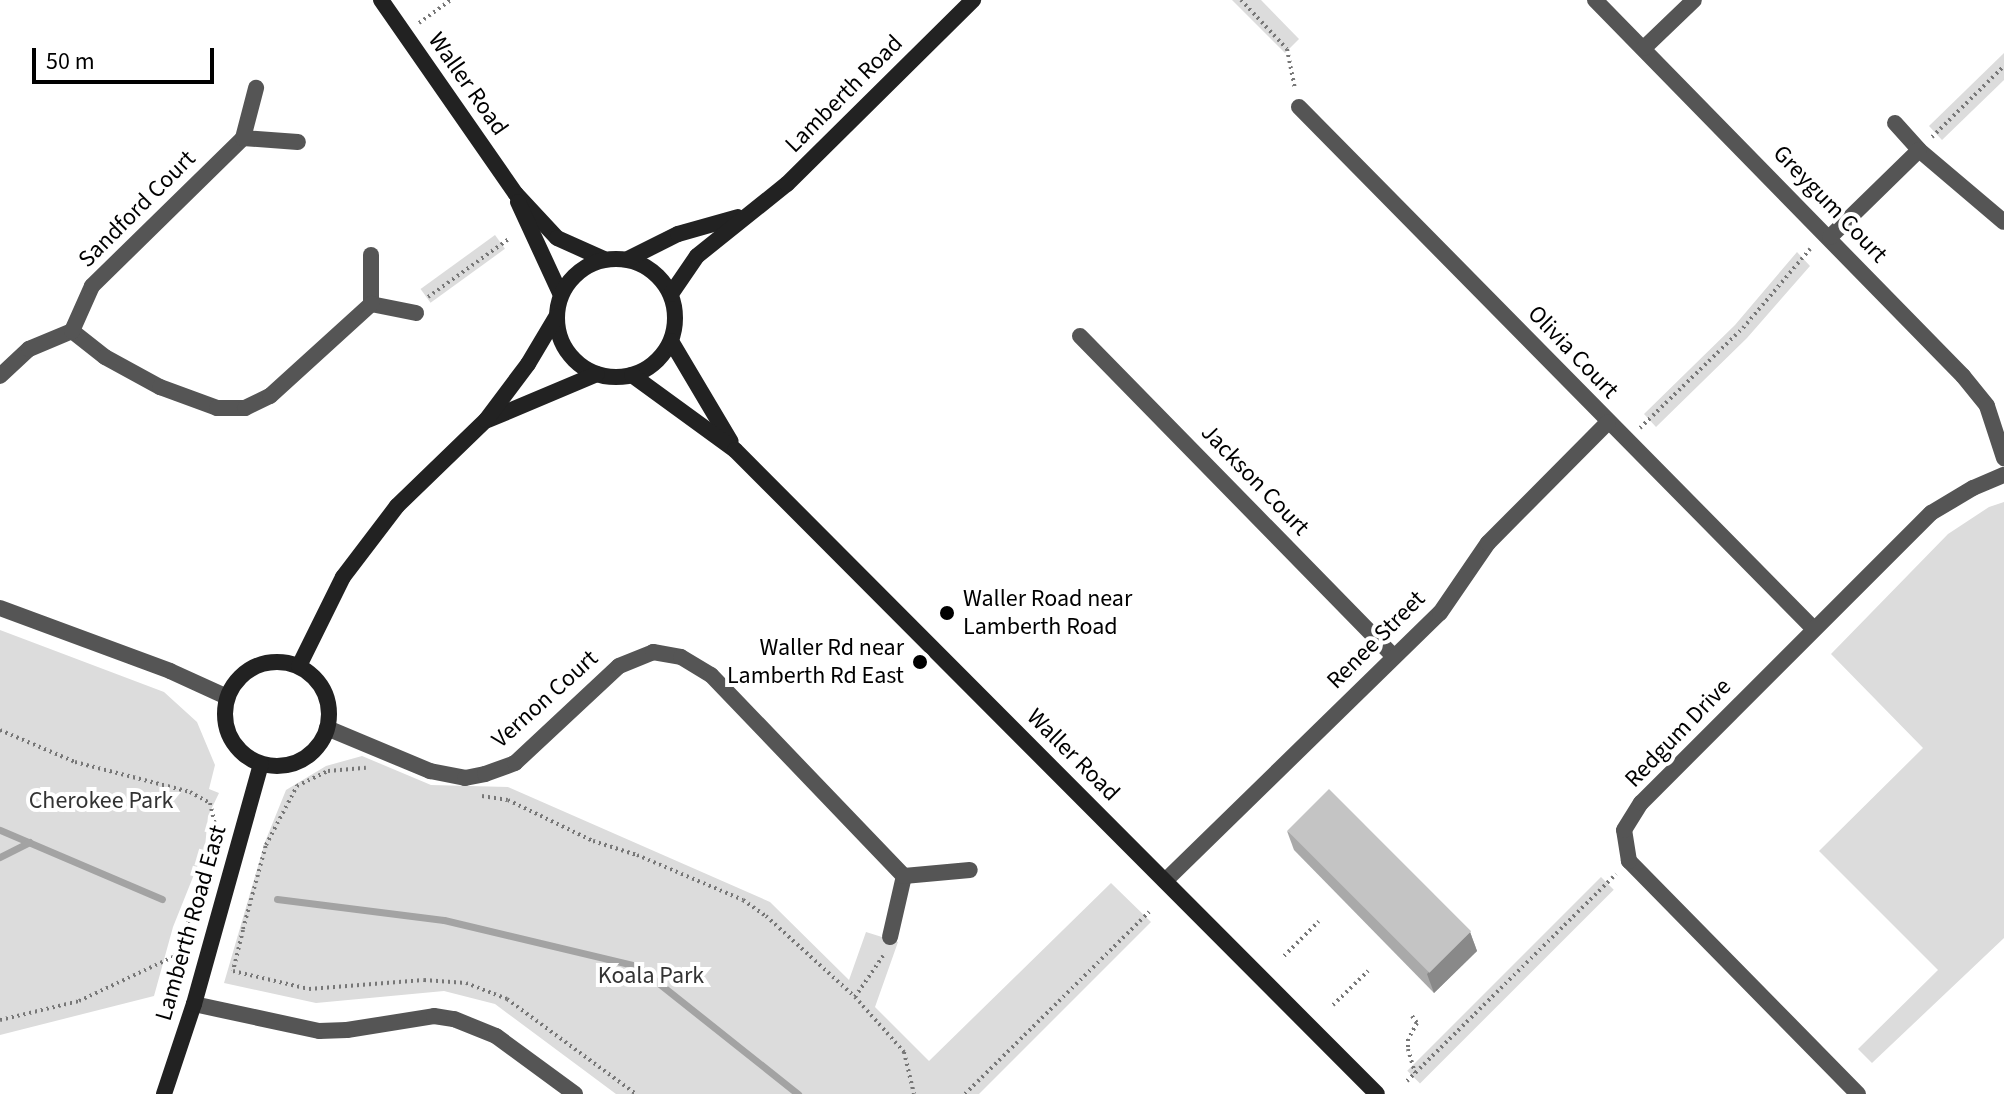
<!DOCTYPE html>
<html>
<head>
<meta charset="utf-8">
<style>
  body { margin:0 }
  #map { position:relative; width:2004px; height:1094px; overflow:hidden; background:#fff; font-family:"Source Sans 3",sans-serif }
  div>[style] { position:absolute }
  .green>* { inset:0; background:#dcdcdc; transform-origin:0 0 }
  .stream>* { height:7px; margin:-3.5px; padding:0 3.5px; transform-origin:3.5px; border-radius:3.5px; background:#a3a3a3 }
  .path>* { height:4px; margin-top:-2px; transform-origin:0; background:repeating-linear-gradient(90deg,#777 0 2px,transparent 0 6px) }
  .street>* { height:16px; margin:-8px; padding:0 8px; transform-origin:8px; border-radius:8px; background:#555 }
  .secondary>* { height:16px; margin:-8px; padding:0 8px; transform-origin:8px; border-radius:8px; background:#222 }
  .secondary>.ring { margin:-8px; padding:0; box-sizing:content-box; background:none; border:16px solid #222; border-radius:50% }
  .wall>* { inset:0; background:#a9a9a9 }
  .shaded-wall>* { inset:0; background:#898989 }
  .building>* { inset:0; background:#c4c4c4; transform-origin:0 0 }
  .dots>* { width:22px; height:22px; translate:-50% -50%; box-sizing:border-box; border:4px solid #fff; border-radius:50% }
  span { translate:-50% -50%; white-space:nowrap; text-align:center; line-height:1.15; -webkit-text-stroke:8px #fff; paint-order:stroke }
  .street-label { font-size:24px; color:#000 }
  .poi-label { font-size:24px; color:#000 }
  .left { translate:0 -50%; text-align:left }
  .right { translate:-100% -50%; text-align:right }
  .park-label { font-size:24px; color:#333 }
  .scale { position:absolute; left:32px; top:48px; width:182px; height:36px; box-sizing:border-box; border:4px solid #000; border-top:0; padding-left:10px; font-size:24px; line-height:28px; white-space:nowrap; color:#000; -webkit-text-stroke:6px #fff; paint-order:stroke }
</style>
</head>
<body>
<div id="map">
  <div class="green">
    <i style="clip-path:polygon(1232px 0,1261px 0,1299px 39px,1285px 53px)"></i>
    <i style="clip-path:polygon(2004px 53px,2004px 80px,1942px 140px,1929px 126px)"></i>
    <i style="left:495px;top:235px;width:17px;height:92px;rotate:54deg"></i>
    <i style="clip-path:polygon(1797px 252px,1810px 266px,1747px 338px,1656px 427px,1644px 414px,1735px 325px)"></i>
    <i style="clip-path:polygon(2004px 502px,2004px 938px,1872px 1063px,1858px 1049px,1938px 970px,1819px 851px,1923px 748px,1831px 654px,1948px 534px,1989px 507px)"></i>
    <i style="clip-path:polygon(0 630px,164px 692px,197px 722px,215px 765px,209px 789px,219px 793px,208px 816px,205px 847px,173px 927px,154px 996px,0 1035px)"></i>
    <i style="clip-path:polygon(362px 756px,431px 785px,508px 787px,770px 902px,849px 980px,866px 932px,898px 942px,875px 1007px,929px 1061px,1111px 883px,1151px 922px,979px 1094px,616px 1094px,495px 1004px,444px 991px,316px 1003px,224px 983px,265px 842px,286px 790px,326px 766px)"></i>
    <i style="left:1601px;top:877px;width:18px;height:274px;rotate:45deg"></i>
  </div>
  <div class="stream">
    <i style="left:0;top:830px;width:176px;rotate:23.1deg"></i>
    <i style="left:0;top:857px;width:33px;rotate:-27deg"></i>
    <i style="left:277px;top:899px;width:168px;rotate:7.2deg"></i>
    <i style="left:444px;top:920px;width:198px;rotate:13.4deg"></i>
    <i style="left:637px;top:966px;width:206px;rotate:38.5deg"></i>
  </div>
  <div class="path">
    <i style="left:1241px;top:0;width:67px;rotate:46.8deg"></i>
    <i style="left:1287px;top:49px;width:41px;rotate:78.7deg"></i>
    <i style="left:419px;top:23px;width:39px;rotate:-36deg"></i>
    <i style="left:1932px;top:137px;width:101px;rotate:-44.6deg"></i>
    <i style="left:428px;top:297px;width:101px;rotate:-35.7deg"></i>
    <i style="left:1640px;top:428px;width:144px;rotate:-44.2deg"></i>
    <i style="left:1743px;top:328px;width:104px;rotate:-49.7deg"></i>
    <i style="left:0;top:730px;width:82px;rotate:23.1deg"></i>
    <i style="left:75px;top:762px;width:119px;rotate:14.6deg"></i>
    <i style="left:190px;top:792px;width:23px;rotate:29deg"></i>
    <i style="left:210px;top:803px;width:27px;rotate:77deg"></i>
    <i style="left:216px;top:829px;width:90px;rotate:106.2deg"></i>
    <i style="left:482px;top:796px;width:26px;rotate:9deg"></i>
    <i style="left:508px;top:800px;width:94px;rotate:25.8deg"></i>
    <i style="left:593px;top:841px;width:46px;rotate:17.7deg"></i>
    <i style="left:637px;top:855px;width:115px;rotate:23deg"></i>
    <i style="left:743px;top:900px;width:28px;rotate:35deg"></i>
    <i style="left:766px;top:916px;width:120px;rotate:42.3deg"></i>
    <i style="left:855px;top:997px;width:74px;rotate:48.3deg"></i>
    <i style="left:904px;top:1052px;width:43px;rotate:76.6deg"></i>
    <i style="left:243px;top:929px;width:87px;rotate:-74.7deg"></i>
    <i style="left:266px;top:845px;width:67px;rotate:-62.3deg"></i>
    <i style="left:297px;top:786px;width:34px;rotate:-26deg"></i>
    <i style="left:328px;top:771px;width:38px;rotate:-5deg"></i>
    <i style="left:243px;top:930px;width:42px;rotate:103.7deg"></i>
    <i style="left:233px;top:971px;width:78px;rotate:13.3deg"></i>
    <i style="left:309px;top:989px;width:115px;rotate:-4.5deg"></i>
    <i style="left:424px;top:980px;width:42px;rotate:4.1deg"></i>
    <i style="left:466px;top:983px;width:44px;rotate:21.3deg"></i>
    <i style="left:507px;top:999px;width:160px;rotate:36.4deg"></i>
    <i style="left:1284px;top:956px;width:49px;rotate:-45deg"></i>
    <i style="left:855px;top:997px;width:50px;rotate:-55.7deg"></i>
    <i style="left:1333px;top:1005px;width:49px;rotate:-44.2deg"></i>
    <i style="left:1412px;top:1016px;width:9px;rotate:54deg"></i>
    <i style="left:1417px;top:1023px;width:18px;rotate:119deg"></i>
    <i style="left:1408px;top:1039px;width:10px;rotate:90deg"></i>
    <i style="left:1408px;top:1049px;width:25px;rotate:74deg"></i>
    <i style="left:0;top:1020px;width:81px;rotate:-13.5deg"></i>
    <i style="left:79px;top:1001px;width:106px;rotate:-25.1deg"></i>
    <i style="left:175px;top:956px;width:44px;rotate:-68.7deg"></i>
    <i style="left:191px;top:915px;width:6px;rotate:9deg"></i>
    <i style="left:1407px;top:1081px;width:294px;rotate:-44.7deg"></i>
    <i style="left:965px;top:1094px;width:259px;rotate:-44.7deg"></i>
  </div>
  <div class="street">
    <i style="left:1595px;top:0;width:526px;rotate:45.62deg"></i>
    <i style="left:1963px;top:376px;width:38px;rotate:51deg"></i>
    <i style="left:1987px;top:406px;width:55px;rotate:71.9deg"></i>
    <i style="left:1644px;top:48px;width:69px;rotate:-43.8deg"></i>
    <i style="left:1299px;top:107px;width:733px;rotate:45.39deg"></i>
    <i style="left:1895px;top:123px;width:36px;rotate:48deg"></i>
    <i style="left:1919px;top:150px;width:111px;rotate:40.3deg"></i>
    <i style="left:243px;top:138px;width:55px;rotate:4.2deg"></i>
    <i style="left:1830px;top:237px;width:124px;rotate:-44.3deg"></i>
    <i style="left:371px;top:255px;width:49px;rotate:90deg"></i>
    <i style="left:371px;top:304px;width:46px;rotate:11.3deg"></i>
    <i style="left:72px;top:331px;width:42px;rotate:38.2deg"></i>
    <i style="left:105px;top:357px;width:63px;rotate:28.6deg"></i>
    <i style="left:160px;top:387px;width:61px;rotate:20.2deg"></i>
    <i style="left:217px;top:408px;width:28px"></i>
    <i style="left:245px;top:408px;width:28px;rotate:-26deg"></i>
    <i style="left:270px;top:396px;width:137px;rotate:-42.3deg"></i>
    <i style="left:1080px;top:336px;width:449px;rotate:45.6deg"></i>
    <i style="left:0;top:376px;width:40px;rotate:-43deg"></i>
    <i style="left:29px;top:349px;width:47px;rotate:-22.7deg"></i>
    <i style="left:72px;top:331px;width:49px;rotate:-66deg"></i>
    <i style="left:92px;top:286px;width:211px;rotate:-44.4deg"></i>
    <i style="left:243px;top:138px;width:52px;rotate:-75.4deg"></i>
    <i style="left:0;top:608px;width:181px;rotate:20.3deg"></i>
    <i style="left:170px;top:671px;width:63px;rotate:24.5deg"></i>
    <i style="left:327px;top:728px;width:112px;rotate:22.7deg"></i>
    <i style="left:430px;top:771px;width:36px;rotate:11deg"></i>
    <i style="left:465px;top:778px;width:20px;rotate:-11deg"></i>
    <i style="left:485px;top:774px;width:32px;rotate:-20deg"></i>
    <i style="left:515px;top:763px;width:142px;rotate:-43deg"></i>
    <i style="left:619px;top:666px;width:37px;rotate:-22deg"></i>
    <i style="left:653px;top:652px;width:28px;rotate:10deg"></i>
    <i style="left:681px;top:657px;width:35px;rotate:31deg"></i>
    <i style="left:711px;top:675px;width:279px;rotate:46.2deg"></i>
    <i style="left:1165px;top:881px;width:384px;rotate:-44.3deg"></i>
    <i style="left:1440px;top:613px;width:85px;rotate:-55.6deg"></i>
    <i style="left:1488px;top:543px;width:170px;rotate:-45.2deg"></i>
    <i style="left:890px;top:937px;width:63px;rotate:-77.1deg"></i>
    <i style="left:904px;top:876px;width:66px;rotate:-5.2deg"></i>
    <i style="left:194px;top:1004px;width:128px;rotate:12.2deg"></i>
    <i style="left:319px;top:1031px;width:28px;rotate:-2deg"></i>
    <i style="left:347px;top:1030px;width:88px;rotate:-9.1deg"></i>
    <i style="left:434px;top:1016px;width:20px;rotate:9deg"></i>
    <i style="left:454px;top:1019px;width:45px;rotate:22deg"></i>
    <i style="left:496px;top:1036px;width:98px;rotate:36.3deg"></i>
    <i style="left:1858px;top:1094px;width:327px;rotate:-134.5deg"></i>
    <i style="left:1629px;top:861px;width:31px;rotate:-99deg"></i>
    <i style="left:1624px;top:830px;width:32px;rotate:-58deg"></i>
    <i style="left:1641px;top:803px;width:410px;rotate:-45deg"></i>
    <i style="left:1931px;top:513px;width:49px;rotate:-30.8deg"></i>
    <i style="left:1973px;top:488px;width:34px;rotate:-23deg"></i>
  </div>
  <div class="secondary">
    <i style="left:381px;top:0;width:236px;rotate:55.2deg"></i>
    <i style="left:516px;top:194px;width:60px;rotate:47deg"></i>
    <i style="left:557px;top:238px;width:51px;rotate:24.1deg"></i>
    <i style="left:518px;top:202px;width:102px;rotate:65.2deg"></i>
    <i class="ring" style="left:557px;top:259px;width:102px;height:102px"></i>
    <i style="left:628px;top:259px;width:56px;rotate:-26.6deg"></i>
    <i style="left:678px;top:234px;width:62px;rotate:-15.8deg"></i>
    <i style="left:671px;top:294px;width:46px;rotate:-55.6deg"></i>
    <i style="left:697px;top:256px;width:115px;rotate:-38.7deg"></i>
    <i style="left:787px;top:184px;width:262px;rotate:-44.7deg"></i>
    <i style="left:671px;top:341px;width:117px;rotate:59.3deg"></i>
    <i style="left:632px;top:375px;width:127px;rotate:36.1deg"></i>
    <i style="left:735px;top:450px;width:909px;rotate:45.09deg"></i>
    <i style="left:488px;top:420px;width:118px;rotate:-22.9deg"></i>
    <i class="ring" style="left:225px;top:662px;width:88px;height:88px"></i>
    <i style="left:299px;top:666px;width:99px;rotate:-63.7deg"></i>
    <i style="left:343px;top:577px;width:89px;rotate:-52.7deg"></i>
    <i style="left:397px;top:506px;width:124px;rotate:-44deg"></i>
    <i style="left:486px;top:420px;width:70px;rotate:-53.1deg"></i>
    <i style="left:528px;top:364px;width:55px;rotate:-59.2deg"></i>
    <i style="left:164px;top:1094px;width:95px;rotate:-71.6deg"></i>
    <i style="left:194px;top:1004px;width:249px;rotate:-74.4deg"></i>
  </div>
  <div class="wall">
    <i style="clip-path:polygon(1287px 831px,1470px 932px,1477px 951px,1434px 993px,1294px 850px)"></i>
  </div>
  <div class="shaded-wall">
    <i style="clip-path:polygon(1470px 932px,1477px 951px,1434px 993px,1427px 974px)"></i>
  </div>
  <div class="building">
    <i style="left:1329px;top:789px;width:201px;height:59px;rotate:45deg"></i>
  </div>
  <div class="dots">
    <i style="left:947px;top:613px;background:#000"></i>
    <i style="left:920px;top:662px;background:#000"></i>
  </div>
  <div class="street-label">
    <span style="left:468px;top:84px;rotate:55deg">Waller Road</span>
    <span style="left:844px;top:94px;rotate:-45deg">Lamberth Road</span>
    <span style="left:1830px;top:204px;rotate:46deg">Greygum Court</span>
    <span style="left:137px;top:209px;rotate:-45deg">Sandford Court</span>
    <span style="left:1573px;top:352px;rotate:46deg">Olivia Court</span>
    <span style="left:1255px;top:480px;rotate:46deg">Jackson Court</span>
    <span style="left:1376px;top:640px;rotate:-45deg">Renee Street</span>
    <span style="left:545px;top:699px;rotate:-42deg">Vernon Court</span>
    <span style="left:1678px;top:733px;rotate:-46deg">Redgum Drive</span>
    <span style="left:1073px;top:755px;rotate:45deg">Waller Road</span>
    <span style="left:191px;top:923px;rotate:-74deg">Lamberth Road East</span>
  </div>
  <div class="poi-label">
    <span class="left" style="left:963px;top:613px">Waller Road near<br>Lamberth Road</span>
    <span class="right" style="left:904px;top:662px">Waller Rd near<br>Lamberth Rd East</span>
  </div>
  <div class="park-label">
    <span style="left:101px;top:801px">Cherokee Park</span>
    <span style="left:651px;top:976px">Koala Park</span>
  </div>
  <div class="scale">50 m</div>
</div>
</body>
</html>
